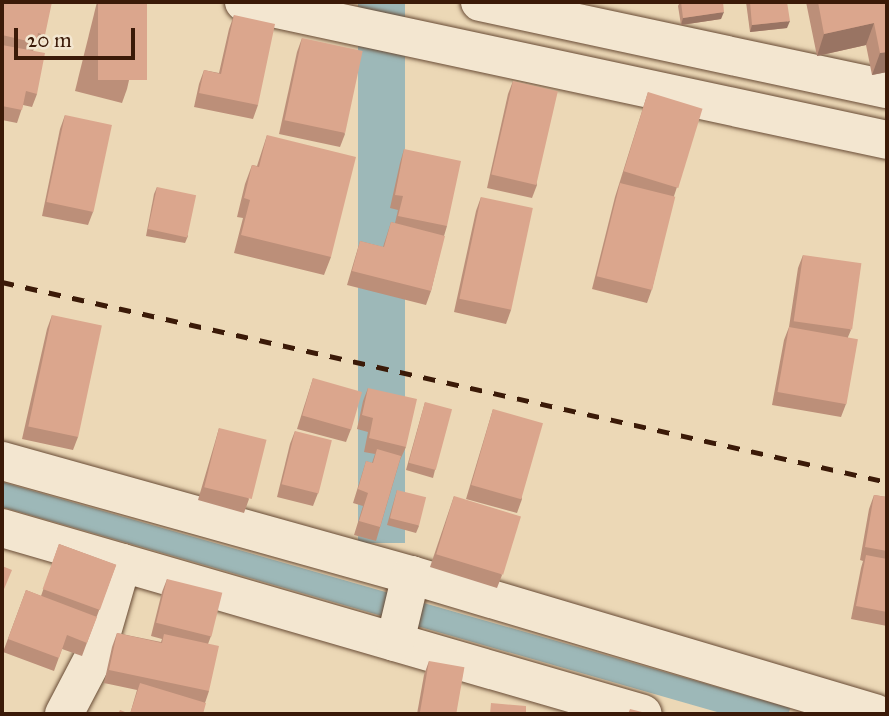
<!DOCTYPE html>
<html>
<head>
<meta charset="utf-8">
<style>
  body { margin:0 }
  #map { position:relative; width:889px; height:716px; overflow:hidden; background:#ecd8b6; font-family:"IM FELL Great Primer",serif }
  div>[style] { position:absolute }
  .water>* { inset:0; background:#9db8b8; transform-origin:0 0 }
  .roads { filter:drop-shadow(0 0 2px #674a34) drop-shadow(0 0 2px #674a34) }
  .minor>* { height:38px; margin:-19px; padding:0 19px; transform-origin:19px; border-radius:19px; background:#f3e6d0 }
  .rail>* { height:5px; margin-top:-2.5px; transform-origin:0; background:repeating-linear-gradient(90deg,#3b1a08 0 12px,transparent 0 24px) }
  .wall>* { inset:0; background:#bc8f79 }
  .shaded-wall>* { inset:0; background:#997463 }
  .building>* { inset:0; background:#dba68d; transform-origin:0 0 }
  span { translate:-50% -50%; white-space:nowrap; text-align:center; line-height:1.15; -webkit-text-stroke:5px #f3e6d0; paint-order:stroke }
  .frame { position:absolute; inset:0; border:4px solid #3b1a08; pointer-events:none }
  .scale { position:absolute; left:14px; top:28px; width:121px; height:32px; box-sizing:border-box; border:4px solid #3b1a08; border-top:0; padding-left:9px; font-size:21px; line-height:24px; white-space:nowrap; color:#3b1a08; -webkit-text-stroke:5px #f3e6d0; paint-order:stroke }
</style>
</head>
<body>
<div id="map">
  <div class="water">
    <i style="left:358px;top:2px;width:47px;height:541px"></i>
    <i style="left:2px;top:482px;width:820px;height:24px;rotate:16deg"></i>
  </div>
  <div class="roads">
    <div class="minor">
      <i style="left:244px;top:2px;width:658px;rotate:12.11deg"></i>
      <i style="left:480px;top:2px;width:416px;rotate:12.1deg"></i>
      <i style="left:2px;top:461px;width:425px;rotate:15.6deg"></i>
      <i style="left:411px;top:575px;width:485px;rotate:16.6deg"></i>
      <i style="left:2px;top:528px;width:667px;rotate:16.18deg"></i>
      <i style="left:395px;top:642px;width:69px;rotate:-76.6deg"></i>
      <i style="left:64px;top:714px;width:69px;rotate:-62.3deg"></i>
      <i style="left:96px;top:653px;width:94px;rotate:-73.9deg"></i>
    </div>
  </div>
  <div class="rail">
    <i style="left:2px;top:282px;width:907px;rotate:12.73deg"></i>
  </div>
  <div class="wall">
    <i style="clip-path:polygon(2px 2px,45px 35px,40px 48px,35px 47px,33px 51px,37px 94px,32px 107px,23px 105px,17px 123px,2px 120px)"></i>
    <i style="clip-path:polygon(97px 2px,147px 2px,127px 89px,122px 103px,75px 91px)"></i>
    <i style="clip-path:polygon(680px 2px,723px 2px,721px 19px,681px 25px,678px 6px)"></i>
    <i style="clip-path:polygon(746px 2px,787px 2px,787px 28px,750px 32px)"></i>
    <i style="clip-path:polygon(806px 2px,887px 2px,887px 72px,872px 75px,866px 45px,817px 56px)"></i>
    <i style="clip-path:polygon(234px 15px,258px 105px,253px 119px,194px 107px,199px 84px,204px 70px,219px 73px,229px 29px)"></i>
    <i style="clip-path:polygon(302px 38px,345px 134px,340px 147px,279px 134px,297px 52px)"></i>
    <i style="clip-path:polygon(513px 81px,537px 185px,532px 198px,487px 188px,508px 94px)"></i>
    <i style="clip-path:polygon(648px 92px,677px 187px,674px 196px,652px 289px,647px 303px,592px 289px,615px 197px)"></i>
    <i style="clip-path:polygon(65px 115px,93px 212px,88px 225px,42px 216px,60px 129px)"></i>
    <i style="clip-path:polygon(267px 135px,331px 257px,324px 275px,234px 253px,243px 218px,237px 217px,245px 184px,252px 165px,257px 166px)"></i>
    <i style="clip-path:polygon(404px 149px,447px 226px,444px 236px,431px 291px,426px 305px,347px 285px,360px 241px,383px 247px,391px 222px,395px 223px,398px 210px,390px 208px,400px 163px)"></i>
    <i style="clip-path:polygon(157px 187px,188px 236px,185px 243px,146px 236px,154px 194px)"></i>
    <i style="clip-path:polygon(481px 197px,511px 310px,506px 324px,454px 312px,476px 211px)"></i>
    <i style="clip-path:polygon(803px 255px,851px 330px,848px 337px,846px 404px,841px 417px,772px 405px,784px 340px,789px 327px,798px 268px)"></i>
    <i style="clip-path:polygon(52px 315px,78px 437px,73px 450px,22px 439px,47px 329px)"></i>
    <i style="clip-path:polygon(313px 378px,351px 429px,346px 442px,297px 429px)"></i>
    <i style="clip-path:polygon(368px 388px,406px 447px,400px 460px,376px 541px,354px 535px,363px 506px,353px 503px,366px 461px,372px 463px,375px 454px,364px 452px,368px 432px,357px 429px,363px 401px)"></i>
    <i style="clip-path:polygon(425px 402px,435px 470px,433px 478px,406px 470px)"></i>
    <i style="clip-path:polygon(493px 409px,522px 499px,517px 513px,466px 499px)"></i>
    <i style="clip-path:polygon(219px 428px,249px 499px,244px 513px,198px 500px,215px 442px)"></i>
    <i style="clip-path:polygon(295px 431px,318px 493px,313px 506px,277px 497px,290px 444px)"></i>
    <i style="clip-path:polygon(397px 490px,419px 526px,416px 533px,387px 525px)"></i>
    <i style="clip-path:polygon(874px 495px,887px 497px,887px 626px,851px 619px,861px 568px,863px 561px,860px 560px,869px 509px)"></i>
    <i style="clip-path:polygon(454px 496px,502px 575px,497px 588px,430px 567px)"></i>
    <i style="clip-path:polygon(59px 544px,116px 565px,82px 656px,62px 649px,54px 671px,3px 652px,26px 590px,41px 596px)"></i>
    <i style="clip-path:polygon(167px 579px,211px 636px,208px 644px,209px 691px,205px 703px,130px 714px,137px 690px,104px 683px,112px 647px,117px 633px,161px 642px,162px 639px,151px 636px,162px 592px)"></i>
    <i style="clip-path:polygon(429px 661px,455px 714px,417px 714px,424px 675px)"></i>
  </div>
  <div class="shaded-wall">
    <i style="clip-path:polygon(724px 12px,721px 19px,681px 25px,683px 18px)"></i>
    <i style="clip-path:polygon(790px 21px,787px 28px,750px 32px,752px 25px)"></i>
    <i style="clip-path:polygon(874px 23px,866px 45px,817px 56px,824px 34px)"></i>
    <i style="clip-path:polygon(887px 52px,887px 72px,872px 75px,880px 53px)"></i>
  </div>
  <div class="building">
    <i style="clip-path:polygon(2px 2px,52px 2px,45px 35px,38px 33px,36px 43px,2px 35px)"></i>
    <i style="left:98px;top:2px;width:49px;height:78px"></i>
    <i style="clip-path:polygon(681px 2px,723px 2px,724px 12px,683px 18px)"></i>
    <i style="clip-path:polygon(750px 2px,787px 2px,790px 21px,752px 25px)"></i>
    <i style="clip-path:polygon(818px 2px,887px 2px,887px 52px,880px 53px,874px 23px,824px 34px)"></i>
    <i style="clip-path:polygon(234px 15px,275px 24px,258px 105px,199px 93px,204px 70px,221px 74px)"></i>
    <i style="left:302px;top:38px;width:62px;height:84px;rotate:12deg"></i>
    <i style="clip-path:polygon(2px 45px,45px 53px,37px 94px,26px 91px,22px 110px,2px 106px)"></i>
    <i style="left:513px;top:81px;width:46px;height:96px;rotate:13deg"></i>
    <i style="left:648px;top:92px;width:57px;height:83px;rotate:17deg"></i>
    <i style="left:65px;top:115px;width:48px;height:89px;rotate:12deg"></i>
    <i style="clip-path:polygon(267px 135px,356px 157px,331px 257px,241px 235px,250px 200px,244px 198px,252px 165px,259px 167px)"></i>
    <i style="clip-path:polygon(404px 149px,461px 161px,447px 226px,398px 216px,403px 196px,395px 195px)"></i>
    <i style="left:620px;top:183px;width:57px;height:96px;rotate:14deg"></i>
    <i style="left:157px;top:187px;width:40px;height:43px;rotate:12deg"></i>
    <i style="left:481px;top:197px;width:53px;height:104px;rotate:12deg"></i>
    <i style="clip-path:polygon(391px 222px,445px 236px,431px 291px,352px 271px,360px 241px,384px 247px)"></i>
    <i style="left:803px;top:255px;width:59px;height:67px;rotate:8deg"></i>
    <i style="left:52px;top:315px;width:51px;height:114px;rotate:12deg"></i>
    <i style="left:789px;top:327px;width:70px;height:66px;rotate:10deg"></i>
    <i style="left:313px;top:378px;width:51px;height:39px;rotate:16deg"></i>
    <i style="clip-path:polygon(368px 388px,417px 399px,406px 447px,369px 438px,373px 418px,362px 415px)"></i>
    <i style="left:425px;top:402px;width:28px;height:63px;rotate:15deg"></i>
    <i style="left:493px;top:409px;width:52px;height:79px;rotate:16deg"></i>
    <i style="left:219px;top:428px;width:49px;height:61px;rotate:14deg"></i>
    <i style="left:295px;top:431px;width:38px;height:55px;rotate:14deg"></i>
    <i style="clip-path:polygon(377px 449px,401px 456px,380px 527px,359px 521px,368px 493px,358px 489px,366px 461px,373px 463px)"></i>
    <i style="left:397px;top:490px;width:30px;height:29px;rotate:14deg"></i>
    <i style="clip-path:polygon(874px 495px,887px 497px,887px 551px,865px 547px)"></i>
    <i style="left:454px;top:496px;width:70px;height:61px;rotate:17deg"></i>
    <i style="left:59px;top:544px;width:61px;height:48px;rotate:20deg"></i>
    <i style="clip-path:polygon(866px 555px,887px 559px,887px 612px,856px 606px)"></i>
    <i style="clip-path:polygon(2px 566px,12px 570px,2px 594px)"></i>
    <i style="left:167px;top:579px;width:57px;height:45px;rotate:14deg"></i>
    <i style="clip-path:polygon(26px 590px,97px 617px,87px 643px,67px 635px,59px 658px,8px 639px)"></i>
    <i style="clip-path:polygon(117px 633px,162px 643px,164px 634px,219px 646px,209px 691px,109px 670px)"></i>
    <i style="left:429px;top:661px;width:36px;height:54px;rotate:10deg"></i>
    <i style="clip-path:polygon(140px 683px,206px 703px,203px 714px,118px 714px,120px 710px,130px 714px)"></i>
    <i style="clip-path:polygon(491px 703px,526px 706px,526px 714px,490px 714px)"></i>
    <i style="clip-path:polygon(630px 709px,650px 714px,628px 714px)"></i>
  </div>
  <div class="frame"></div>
  <div class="scale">20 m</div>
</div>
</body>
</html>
